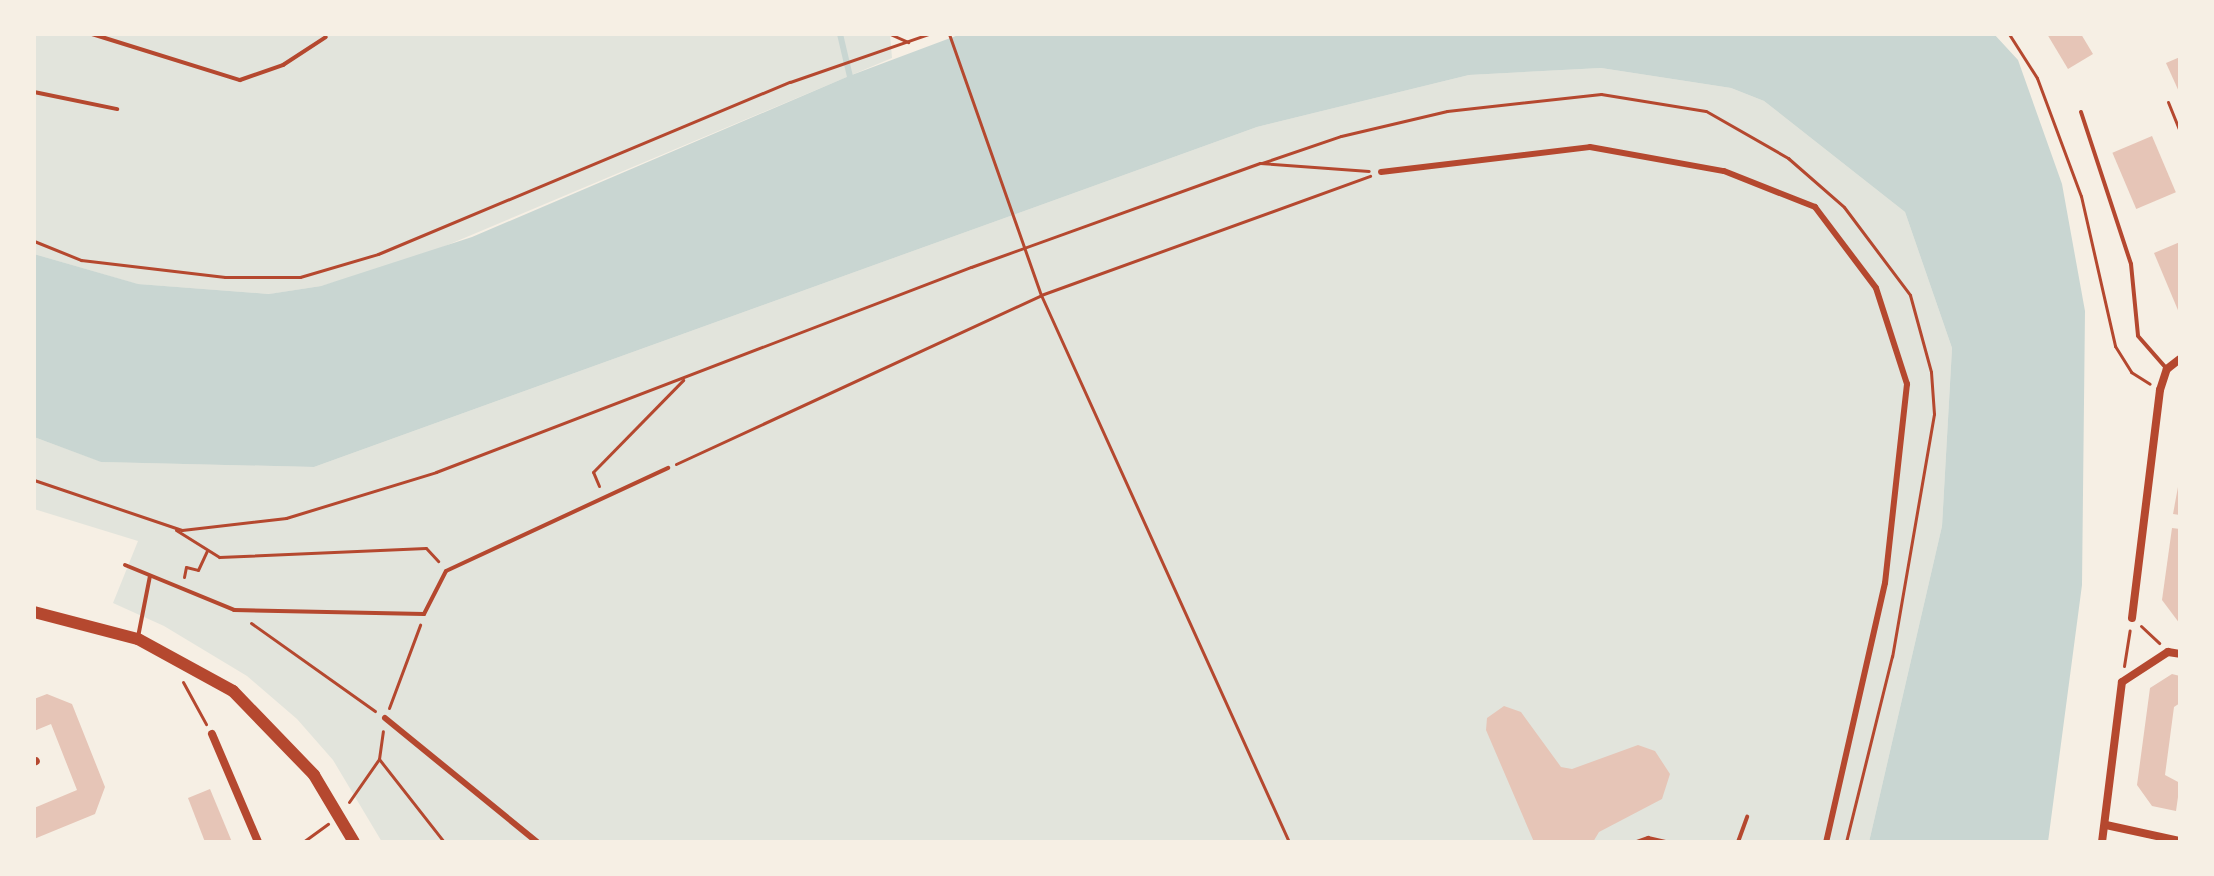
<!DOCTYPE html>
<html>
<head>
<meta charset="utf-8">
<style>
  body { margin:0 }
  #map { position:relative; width:2214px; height:876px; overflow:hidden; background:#f6efe4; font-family:"Space Grotesk",sans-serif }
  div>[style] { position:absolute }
  .green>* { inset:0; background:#e2e4dc }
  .water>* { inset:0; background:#c9d6d2 }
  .stream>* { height:6px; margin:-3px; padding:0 3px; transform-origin:3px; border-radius:3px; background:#c9d6d2 }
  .building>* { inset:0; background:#e6c5b7; transform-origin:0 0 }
  .path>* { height:3px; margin:-1.5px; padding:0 1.5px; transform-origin:1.5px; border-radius:1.5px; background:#b5482f }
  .service>* { height:4px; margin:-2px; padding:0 2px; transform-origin:2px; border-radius:2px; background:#b5482f }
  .pedestrian>* { height:6px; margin:-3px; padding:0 3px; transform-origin:3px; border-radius:3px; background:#b5482f }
  .minor>* { height:8px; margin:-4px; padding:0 4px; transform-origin:4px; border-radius:4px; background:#b5482f }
  .primary>* { height:12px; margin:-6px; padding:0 6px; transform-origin:6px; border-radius:6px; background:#b5482f }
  span { translate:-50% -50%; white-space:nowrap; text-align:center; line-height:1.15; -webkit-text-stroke:6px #f6efe4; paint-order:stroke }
  .frame { position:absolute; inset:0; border:36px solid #f6efe4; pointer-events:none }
</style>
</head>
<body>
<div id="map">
  <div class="green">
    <i style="clip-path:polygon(34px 34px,890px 34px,892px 58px,412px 260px,321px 286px,270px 294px,137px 284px,34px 254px)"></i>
    <i style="clip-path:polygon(1601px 68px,1731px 88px,1764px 101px,1905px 212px,1952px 348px,1942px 526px,1869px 842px,382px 842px,333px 760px,297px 719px,247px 676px,164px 626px,113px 603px,138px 541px,34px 509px,34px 437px,102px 462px,314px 467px,1257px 127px,1469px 75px)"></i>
  </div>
  <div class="water">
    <i style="clip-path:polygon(961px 34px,1994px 34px,2018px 60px,2062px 184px,2085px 311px,2082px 585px,2048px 842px,1869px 842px,1942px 526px,1952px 348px,1905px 212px,1764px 101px,1731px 88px,1601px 68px,1469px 75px,1257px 127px,314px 467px,101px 462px,34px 437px,34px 254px,138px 284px,269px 294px,321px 286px,472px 237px,849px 76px)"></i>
  </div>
  <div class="stream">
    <i style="left:840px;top:34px;width:48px;rotate:76.8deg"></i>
  </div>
  <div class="building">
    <i style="clip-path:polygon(2047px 34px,2081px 34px,2093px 54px,2068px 69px)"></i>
    <i style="clip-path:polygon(2180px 57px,2180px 94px,2166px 63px)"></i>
    <i style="left:2152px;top:136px;width:61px;height:43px;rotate:67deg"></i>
    <i style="clip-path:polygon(2180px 242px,2180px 315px,2154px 253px)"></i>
    <i style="clip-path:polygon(2180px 476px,2180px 515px,2173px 514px)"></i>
    <i style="clip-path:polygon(2172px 528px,2180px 529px,2180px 624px,2162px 600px)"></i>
    <i style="clip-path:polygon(2172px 674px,2180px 676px,2180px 703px,2174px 707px,2165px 775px,2180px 783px,2176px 811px,2152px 806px,2137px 785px,2150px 688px)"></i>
    <i style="clip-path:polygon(47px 694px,72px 704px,105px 787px,95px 814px,34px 839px,34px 808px,77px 790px,51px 724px,34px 731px,34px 699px)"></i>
    <i style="clip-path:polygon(1504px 706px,1521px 712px,1561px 767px,1572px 769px,1638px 745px,1655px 751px,1670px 774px,1662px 799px,1599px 832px,1593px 842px,1534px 842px,1486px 730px,1487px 718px)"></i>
    <i style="clip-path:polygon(210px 789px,232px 842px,205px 842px,188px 798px)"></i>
  </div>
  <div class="path">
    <i style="left:890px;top:34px;width:20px;rotate:24deg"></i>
    <i style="left:949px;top:34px;width:277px;rotate:70.6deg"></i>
    <i style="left:1041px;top:295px;width:601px;rotate:65.61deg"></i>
    <i style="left:2009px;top:34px;width:52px;rotate:57.5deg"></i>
    <i style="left:2037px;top:78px;width:126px;rotate:69.6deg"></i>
    <i style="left:2081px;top:196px;width:154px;rotate:77.2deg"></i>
    <i style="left:2115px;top:346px;width:31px;rotate:58deg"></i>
    <i style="left:2131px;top:372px;width:22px;rotate:32deg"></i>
    <i style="left:2168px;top:102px;width:31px;rotate:68deg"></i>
    <i style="left:2180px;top:133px;width:21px;rotate:90deg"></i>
    <i style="left:1262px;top:163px;width:83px;rotate:-18.9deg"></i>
    <i style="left:1341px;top:136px;width:109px;rotate:-13.3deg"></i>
    <i style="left:1447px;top:111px;width:155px;rotate:-6.3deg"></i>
    <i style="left:1601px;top:94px;width:106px;rotate:9.2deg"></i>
    <i style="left:1706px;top:111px;width:95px;rotate:29.8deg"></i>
    <i style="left:1788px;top:158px;width:74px;rotate:41.2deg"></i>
    <i style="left:1844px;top:207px;width:110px;rotate:53.1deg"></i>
    <i style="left:1910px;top:295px;width:80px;rotate:74.7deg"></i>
    <i style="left:1931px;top:372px;width:42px;rotate:85.9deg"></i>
    <i style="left:1934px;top:414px;width:246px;rotate:99.8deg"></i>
    <i style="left:1892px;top:656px;width:192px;rotate:103.9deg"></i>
    <i style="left:34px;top:241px;width:51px;rotate:22deg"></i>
    <i style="left:81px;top:260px;width:145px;rotate:6.7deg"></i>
    <i style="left:225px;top:277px;width:75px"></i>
    <i style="left:300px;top:277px;width:81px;rotate:-16.4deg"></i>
    <i style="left:378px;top:254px;width:446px;rotate:-22.7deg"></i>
    <i style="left:790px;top:82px;width:147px;rotate:-19.1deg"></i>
    <i style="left:676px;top:464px;width:402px;rotate:-24.8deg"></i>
    <i style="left:1041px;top:295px;width:350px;rotate:-19.9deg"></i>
    <i style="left:34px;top:480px;width:156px;rotate:18.7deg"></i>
    <i style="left:182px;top:530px;width:105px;rotate:-6.6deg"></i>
    <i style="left:286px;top:518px;width:157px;rotate:-17deg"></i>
    <i style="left:436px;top:472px;width:573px;rotate:-20.97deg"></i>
    <i style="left:971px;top:267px;width:307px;rotate:-19.8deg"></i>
    <i style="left:1260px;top:163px;width:109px;rotate:4.2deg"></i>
    <i style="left:599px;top:486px;width:15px;rotate:-113deg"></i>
    <i style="left:593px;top:472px;width:129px;rotate:-45.6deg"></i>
    <i style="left:176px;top:530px;width:51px;rotate:32.1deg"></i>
    <i style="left:219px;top:557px;width:207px;rotate:-2.5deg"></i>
    <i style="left:426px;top:548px;width:18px;rotate:47deg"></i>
    <i style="left:184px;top:577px;width:10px;rotate:-79deg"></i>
    <i style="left:186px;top:567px;width:12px;rotate:14deg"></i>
    <i style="left:198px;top:570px;width:21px;rotate:-65deg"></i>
    <i style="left:251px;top:623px;width:152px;rotate:35.4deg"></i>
    <i style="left:2141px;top:626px;width:25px;rotate:43deg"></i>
    <i style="left:2124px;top:666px;width:36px;rotate:-81deg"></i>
    <i style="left:183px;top:682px;width:48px;rotate:61.3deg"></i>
    <i style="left:389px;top:708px;width:89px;rotate:-69.5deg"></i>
    <i style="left:379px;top:759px;width:105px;rotate:51.9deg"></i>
    <i style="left:349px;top:802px;width:52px;rotate:-55.1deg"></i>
    <i style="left:379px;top:759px;width:28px;rotate:-82deg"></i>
    <i style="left:303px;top:842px;width:31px;rotate:-36deg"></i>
  </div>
  <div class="service">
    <i style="left:92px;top:34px;width:155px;rotate:17.3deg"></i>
    <i style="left:240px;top:80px;width:46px;rotate:-19.2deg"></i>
    <i style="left:283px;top:65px;width:51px;rotate:-33.1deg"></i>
    <i style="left:34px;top:92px;width:85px;rotate:11.6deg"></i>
    <i style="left:2081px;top:112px;width:160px;rotate:71.8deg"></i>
    <i style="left:2131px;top:264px;width:72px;rotate:84.4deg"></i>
    <i style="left:2138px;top:336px;width:44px;rotate:48.7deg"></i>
    <i style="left:125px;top:565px;width:118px;rotate:22.4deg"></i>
    <i style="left:234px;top:610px;width:190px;rotate:1.2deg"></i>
    <i style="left:424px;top:614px;width:48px;rotate:-62.9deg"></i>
    <i style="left:446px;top:571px;width:245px;rotate:-24.9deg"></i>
    <i style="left:138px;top:637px;width:62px;rotate:-78.9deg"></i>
    <i style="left:1637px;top:842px;width:12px;rotate:-20deg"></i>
    <i style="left:1648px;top:838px;width:18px;rotate:13deg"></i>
    <i style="left:1738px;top:842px;width:27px;rotate:-70deg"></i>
  </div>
  <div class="pedestrian">
    <i style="left:1381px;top:172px;width:210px;rotate:-6.8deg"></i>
    <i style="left:1590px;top:147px;width:136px;rotate:10.2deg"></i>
    <i style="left:1724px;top:171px;width:98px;rotate:21.6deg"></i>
    <i style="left:1815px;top:207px;width:101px;rotate:53deg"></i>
    <i style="left:1876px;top:288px;width:101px;rotate:72.1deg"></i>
    <i style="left:1907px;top:384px;width:200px;rotate:96.3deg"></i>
    <i style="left:1885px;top:583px;width:266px;rotate:102.8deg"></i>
    <i style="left:385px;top:718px;width:196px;rotate:39.2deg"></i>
  </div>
  <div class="minor">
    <i style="left:2132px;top:618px;width:230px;rotate:-83deg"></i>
    <i style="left:2160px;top:390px;width:22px;rotate:-72deg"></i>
    <i style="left:2167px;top:369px;width:16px;rotate:-38deg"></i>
    <i style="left:212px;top:734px;width:117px;rotate:66.9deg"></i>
    <i style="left:34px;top:762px;width:2px;rotate:-27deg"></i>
    <i style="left:2106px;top:825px;width:76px;rotate:12.2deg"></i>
    <i style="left:2102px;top:842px;width:161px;rotate:-82.9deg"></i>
    <i style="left:2122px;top:682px;width:55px;rotate:-33.1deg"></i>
    <i style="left:2168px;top:652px;width:12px;rotate:9deg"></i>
  </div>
  <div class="primary">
    <i style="left:34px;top:612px;width:107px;rotate:14.6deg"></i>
    <i style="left:138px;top:639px;width:108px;rotate:28.7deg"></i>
    <i style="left:233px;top:691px;width:117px;rotate:46deg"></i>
    <i style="left:314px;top:775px;width:78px;rotate:59.2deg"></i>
  </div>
  <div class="frame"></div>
</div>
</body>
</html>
